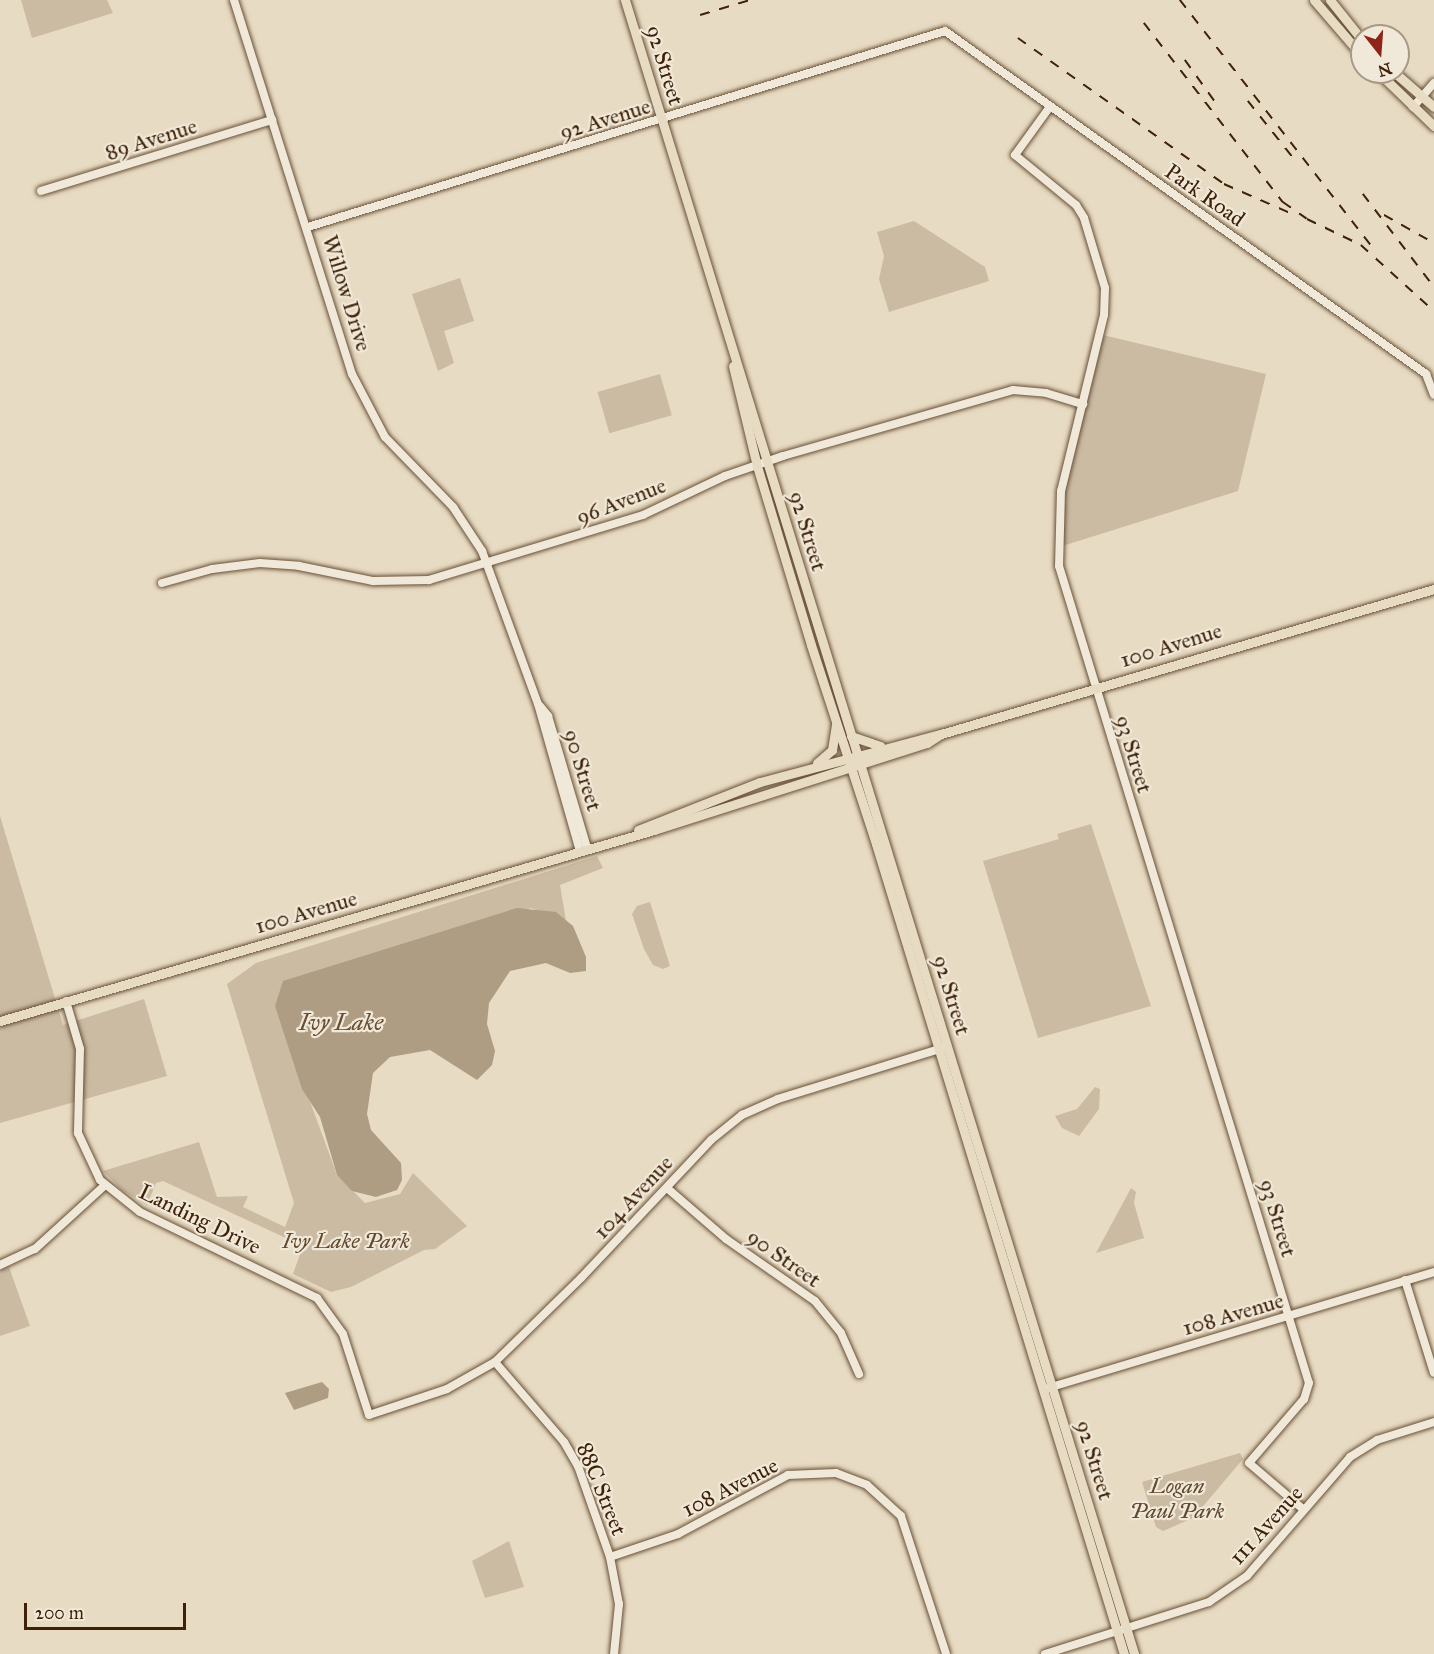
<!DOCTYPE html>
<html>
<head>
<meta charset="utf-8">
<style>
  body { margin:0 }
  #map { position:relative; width:1434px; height:1654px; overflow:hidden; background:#e8dbc3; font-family:"IM FELL Great Primer",serif }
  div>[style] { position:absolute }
  .green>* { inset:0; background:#cbbba3; transform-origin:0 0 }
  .water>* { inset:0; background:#ae9c83 }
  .roads { filter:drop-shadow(0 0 2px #685036) drop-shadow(0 0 2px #685036) }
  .minor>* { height:8px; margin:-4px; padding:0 4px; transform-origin:4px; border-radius:4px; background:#f0e8d8 }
  .major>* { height:9px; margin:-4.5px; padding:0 4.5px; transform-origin:4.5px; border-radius:4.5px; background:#e8dbc3 }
  .rail>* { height:1.5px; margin-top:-0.75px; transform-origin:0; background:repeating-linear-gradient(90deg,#3e2107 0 10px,transparent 0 20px) }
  span { translate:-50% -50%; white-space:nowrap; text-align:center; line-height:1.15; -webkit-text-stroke:4.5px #f0e8d8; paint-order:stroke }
  .street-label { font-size:22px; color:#3e2107 }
  .park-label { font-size:22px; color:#61482e; font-style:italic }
  .water-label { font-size:24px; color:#654c32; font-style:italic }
  .north { position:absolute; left:1350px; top:24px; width:60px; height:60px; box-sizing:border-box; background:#f0e8d8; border:2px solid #a99884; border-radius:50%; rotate:163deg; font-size:16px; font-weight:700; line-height:24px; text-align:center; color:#3e2107 }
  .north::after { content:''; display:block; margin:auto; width:21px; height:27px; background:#8f2418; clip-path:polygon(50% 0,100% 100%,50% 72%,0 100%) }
  .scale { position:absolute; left:24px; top:1603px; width:162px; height:27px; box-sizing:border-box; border:3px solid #3e2107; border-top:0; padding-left:8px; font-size:18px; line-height:21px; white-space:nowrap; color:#3e2107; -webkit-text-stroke:4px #f0e8d8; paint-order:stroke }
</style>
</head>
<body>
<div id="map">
  <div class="green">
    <i style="clip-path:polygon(21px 0,107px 0,113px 13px,32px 38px)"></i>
    <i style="clip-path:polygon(914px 221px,985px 267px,989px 281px,889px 312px,879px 279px,884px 256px,877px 232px)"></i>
    <i style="clip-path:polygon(460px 278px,474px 321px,444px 331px,454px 363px,438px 371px,412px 294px)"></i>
    <i style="clip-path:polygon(1103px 335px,1266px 374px,1238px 491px,1056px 548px,1059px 488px)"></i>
    <i style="left:660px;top:374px;width:43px;height:65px;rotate:74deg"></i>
    <i style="clip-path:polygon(0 816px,63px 1025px,144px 999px,167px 1076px,0 1123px)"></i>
    <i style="clip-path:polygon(1091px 824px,1151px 1006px,1038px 1038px,983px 861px,1059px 839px,1057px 834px)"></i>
    <i style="clip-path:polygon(597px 856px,603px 868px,560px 885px,566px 921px,531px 908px,275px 1006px,337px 1175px,365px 1203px,400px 1194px,413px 1173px,467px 1226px,435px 1249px,424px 1250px,351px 1287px,331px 1292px,293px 1274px,303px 1246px,163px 1181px,156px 1183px,147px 1205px,122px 1190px,103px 1171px,199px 1142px,217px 1197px,248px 1196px,243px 1207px,285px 1227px,294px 1203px,227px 984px,256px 963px)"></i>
    <i style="clip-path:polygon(650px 902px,670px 966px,663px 969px,653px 965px,644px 949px,632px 914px,637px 906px)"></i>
    <i style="clip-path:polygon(1095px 1087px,1100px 1089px,1099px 1109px,1079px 1136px,1062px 1128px,1055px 1116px,1077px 1109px)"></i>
    <i style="clip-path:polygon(1131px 1188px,1136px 1192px,1134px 1203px,1144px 1238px,1096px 1253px)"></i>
    <i style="clip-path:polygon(9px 1267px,30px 1326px,0 1336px,0 1270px)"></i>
    <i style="clip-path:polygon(1240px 1453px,1243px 1459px,1193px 1518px,1163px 1531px,1156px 1527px,1142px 1482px)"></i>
    <i style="clip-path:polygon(509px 1541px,524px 1587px,485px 1598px,472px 1561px)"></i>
  </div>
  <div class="water">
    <i style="clip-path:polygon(517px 908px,556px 912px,573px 926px,586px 957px,586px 971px,570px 973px,546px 963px,510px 971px,489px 1003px,487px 1024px,495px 1051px,492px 1065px,477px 1080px,430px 1050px,390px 1057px,373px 1073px,367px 1114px,371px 1130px,401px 1163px,402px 1180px,397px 1190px,376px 1197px,352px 1191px,337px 1175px,320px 1117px,302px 1089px,275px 1006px,283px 981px)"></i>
    <i style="clip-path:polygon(322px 1382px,329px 1389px,328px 1398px,294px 1410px,285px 1393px)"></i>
  </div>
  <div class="roads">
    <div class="minor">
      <i style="left:234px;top:0;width:392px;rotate:72.5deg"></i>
      <i style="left:352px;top:374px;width:71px;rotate:62.4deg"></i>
      <i style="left:385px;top:437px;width:98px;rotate:45.8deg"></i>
      <i style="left:453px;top:507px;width:53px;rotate:56.6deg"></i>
      <i style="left:482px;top:551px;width:163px;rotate:69.9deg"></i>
      <i style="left:538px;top:704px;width:153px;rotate:74.1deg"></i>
      <i style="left:1413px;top:107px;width:32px;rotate:-49deg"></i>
      <i style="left:1049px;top:108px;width:58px;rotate:125.9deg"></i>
      <i style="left:1015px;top:155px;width:79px;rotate:39.3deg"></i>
      <i style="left:1076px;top:205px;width:15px;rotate:58deg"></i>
      <i style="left:1084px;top:218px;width:73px;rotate:73.3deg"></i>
      <i style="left:1105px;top:288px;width:27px;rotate:92deg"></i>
      <i style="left:1104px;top:315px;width:181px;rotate:103.7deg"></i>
      <i style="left:1061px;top:491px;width:75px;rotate:91.5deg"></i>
      <i style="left:1059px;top:566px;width:854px;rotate:72.99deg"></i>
      <i style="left:1309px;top:1383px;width:17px;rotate:107deg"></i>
      <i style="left:1304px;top:1399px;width:84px;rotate:130.7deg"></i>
      <i style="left:1249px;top:1463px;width:72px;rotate:40.5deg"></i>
      <i style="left:41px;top:191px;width:242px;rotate:-17.1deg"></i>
      <i style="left:308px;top:227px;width:666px;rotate:-17.1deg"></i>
      <i style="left:945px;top:31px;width:591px;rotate:35.49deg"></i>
      <i style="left:1426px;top:374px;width:22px;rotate:69deg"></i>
      <i style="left:162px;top:583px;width:52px;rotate:-15.6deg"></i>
      <i style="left:212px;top:569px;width:48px;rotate:-7.1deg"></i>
      <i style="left:260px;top:563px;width:39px;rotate:4deg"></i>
      <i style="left:299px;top:566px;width:76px;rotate:11.5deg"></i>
      <i style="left:373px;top:581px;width:56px;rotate:-1deg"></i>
      <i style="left:429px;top:580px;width:224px;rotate:-16.9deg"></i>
      <i style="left:643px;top:515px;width:91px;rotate:-25.4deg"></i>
      <i style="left:725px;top:476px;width:61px;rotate:-19deg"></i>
      <i style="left:783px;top:456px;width:239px;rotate:-16deg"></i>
      <i style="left:1013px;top:390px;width:33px;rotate:5deg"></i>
      <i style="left:1046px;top:393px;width:39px;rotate:17deg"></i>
      <i style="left:540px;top:706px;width:13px;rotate:51deg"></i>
      <i style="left:548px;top:716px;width:138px;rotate:73.5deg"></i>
      <i style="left:66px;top:1001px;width:50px;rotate:73.7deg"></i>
      <i style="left:80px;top:1049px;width:84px;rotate:91.4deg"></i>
      <i style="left:78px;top:1133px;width:52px;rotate:64.9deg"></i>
      <i style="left:100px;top:1180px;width:51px;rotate:38.7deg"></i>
      <i style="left:140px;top:1212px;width:197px;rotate:25.9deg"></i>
      <i style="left:317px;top:1298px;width:44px;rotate:54.2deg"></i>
      <i style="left:343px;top:1334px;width:85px;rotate:72.2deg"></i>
      <i style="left:369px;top:1415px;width:82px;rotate:-18.4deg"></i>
      <i style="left:447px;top:1389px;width:55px;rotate:-29.4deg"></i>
      <i style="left:495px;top:1362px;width:120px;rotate:-44.3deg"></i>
      <i style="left:581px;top:1278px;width:190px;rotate:-46.7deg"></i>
      <i style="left:711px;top:1140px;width:40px;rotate:-39deg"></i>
      <i style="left:742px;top:1115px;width:39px;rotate:-24deg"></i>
      <i style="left:778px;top:1099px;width:173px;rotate:-17.2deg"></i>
      <i style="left:667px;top:1188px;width:78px;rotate:40.8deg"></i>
      <i style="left:726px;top:1239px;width:108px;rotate:34.9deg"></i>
      <i style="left:815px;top:1301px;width:41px;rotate:50.9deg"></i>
      <i style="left:841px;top:1333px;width:45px;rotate:66.3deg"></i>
      <i style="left:0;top:1265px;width:38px;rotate:-25deg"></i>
      <i style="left:35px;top:1249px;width:95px;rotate:-42.4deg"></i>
      <i style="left:1405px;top:1280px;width:97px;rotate:72.7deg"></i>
      <i style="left:495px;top:1362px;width:106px;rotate:49.2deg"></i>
      <i style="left:564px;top:1442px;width:28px;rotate:60deg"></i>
      <i style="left:578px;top:1466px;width:96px;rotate:70.6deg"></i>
      <i style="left:610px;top:1557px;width:48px;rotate:79.2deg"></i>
      <i style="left:619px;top:1604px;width:50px;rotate:95.7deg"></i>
      <i style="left:1048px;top:1388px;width:403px;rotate:-16.7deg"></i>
      <i style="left:610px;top:1557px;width:72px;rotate:-18.7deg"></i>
      <i style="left:678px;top:1534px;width:125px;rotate:-28.2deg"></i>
      <i style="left:788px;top:1475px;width:48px;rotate:-2.4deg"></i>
      <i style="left:836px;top:1473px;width:33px;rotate:21deg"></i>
      <i style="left:867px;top:1485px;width:46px;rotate:42.4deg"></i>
      <i style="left:901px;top:1516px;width:145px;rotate:71.9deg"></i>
      <i style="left:1045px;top:1654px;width:172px;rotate:-17.6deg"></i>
      <i style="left:1209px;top:1602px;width:46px;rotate:-34.4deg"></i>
      <i style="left:1247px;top:1576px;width:157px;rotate:-49.1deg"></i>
      <i style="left:1350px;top:1457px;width:32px;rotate:-32deg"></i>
      <i style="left:1377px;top:1440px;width:60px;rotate:-17.5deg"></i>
    </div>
    <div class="major">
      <i style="left:625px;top:0;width:1731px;rotate:72.89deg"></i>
      <i style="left:1314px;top:0;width:74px;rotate:49.4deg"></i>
      <i style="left:1330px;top:0;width:51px;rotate:51.3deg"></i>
      <i style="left:1378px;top:72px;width:78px;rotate:44deg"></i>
      <i style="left:1394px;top:72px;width:53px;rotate:41.2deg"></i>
      <i style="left:733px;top:366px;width:103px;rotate:76.5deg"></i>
      <i style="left:757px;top:466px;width:187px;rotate:73.2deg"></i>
      <i style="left:811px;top:645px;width:209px;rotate:71.9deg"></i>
      <i style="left:876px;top:844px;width:847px;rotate:72.98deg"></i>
      <i style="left:851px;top:736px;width:31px;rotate:19deg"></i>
      <i style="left:817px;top:763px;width:20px;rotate:-41deg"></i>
      <i style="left:832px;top:750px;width:26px;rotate:-81deg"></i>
      <i style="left:638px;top:830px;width:131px;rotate:-21.5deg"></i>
      <i style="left:760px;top:782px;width:187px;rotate:-14.9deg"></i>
      <i style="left:941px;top:734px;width:514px;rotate:-16.39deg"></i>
      <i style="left:0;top:1021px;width:681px;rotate:-16.28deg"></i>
      <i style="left:654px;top:830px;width:287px;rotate:-17.7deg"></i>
      <i style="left:927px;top:743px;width:17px;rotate:-33deg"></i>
    </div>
  </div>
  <div class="rail">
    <i style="left:1180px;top:0;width:319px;rotate:52.1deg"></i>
    <i style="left:700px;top:15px;width:52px;rotate:-16.7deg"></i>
    <i style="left:1144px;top:23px;width:227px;rotate:52.2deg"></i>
    <i style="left:1283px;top:202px;width:29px;rotate:35deg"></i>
    <i style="left:1307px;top:219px;width:60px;rotate:25.7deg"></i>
    <i style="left:1361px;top:245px;width:98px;rotate:42.1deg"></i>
    <i style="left:1018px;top:38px;width:252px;rotate:35.3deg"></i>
    <i style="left:1224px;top:184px;width:72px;rotate:23.7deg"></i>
    <i style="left:1185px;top:60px;width:57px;rotate:54.3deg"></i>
    <i style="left:1248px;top:101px;width:75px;rotate:51.5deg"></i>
    <i style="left:1363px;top:194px;width:117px;rotate:52.6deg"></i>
    <i style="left:1384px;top:215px;width:57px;rotate:29.2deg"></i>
  </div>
  <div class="street-label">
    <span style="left:665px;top:65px;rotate:73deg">92 Street</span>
    <span style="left:605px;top:119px;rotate:-17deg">92 Avenue</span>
    <span style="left:151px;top:139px;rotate:-17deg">89 Avenue</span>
    <span style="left:1205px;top:195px;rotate:35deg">Park Road</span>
    <span style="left:347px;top:293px;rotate:73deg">Willow Drive</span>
    <span style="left:621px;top:501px;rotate:-21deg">96 Avenue</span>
    <span style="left:808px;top:531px;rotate:73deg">92 Street</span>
    <span style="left:1171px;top:645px;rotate:-17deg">100 Avenue</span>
    <span style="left:1134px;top:754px;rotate:73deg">93 Street</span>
    <span style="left:583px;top:770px;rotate:73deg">90 Street</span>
    <span style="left:306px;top:912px;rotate:-16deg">100 Avenue</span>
    <span style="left:952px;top:995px;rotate:73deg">92 Street</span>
    <span style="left:633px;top:1197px;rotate:-47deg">104 Avenue</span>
    <span style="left:1278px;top:1218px;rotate:73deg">93 Street</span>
    <span style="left:200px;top:1219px;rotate:26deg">Landing Drive</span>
    <span style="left:784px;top:1258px;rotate:35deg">90 Street</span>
    <span style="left:1233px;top:1314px;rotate:-16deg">108 Avenue</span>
    <span style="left:1095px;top:1460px;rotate:73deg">92 Street</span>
    <span style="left:730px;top:1487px;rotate:-27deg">108 Avenue</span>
    <span style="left:602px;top:1489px;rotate:68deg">88C Street</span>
    <span style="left:1266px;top:1525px;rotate:-48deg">111 Avenue</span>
  </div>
  <div class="park-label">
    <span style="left:346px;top:1241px">Ivy Lake Park</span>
    <span style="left:1177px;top:1498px">Logan<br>Paul Park</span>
  </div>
  <div class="water-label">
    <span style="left:341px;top:1023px">Ivy Lake</span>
  </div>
  <div class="north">N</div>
  <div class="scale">200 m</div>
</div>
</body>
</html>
